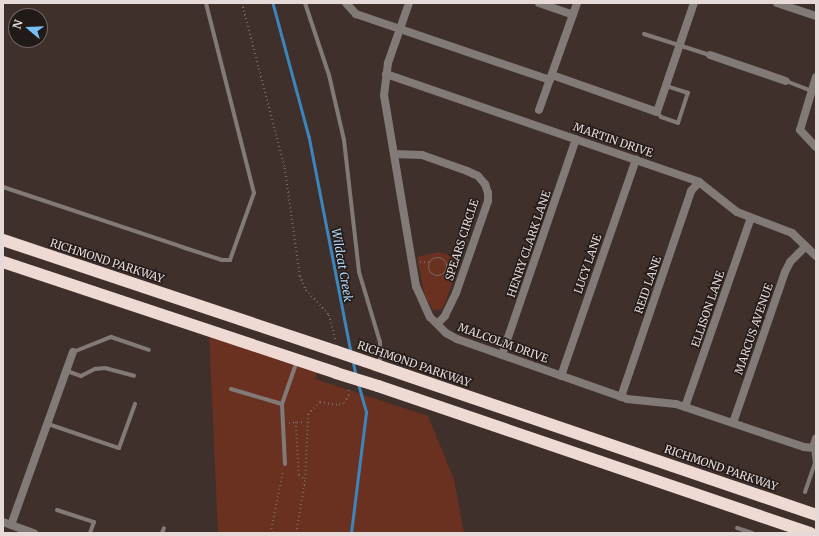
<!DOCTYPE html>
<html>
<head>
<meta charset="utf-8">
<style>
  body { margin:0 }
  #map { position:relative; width:819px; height:536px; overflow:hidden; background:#40302b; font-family:Merriweather,serif }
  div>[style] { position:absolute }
  .green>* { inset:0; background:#6b3120 }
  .stream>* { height:2.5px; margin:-1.25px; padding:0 1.25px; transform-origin:1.25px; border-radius:1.25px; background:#3b86bd }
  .path>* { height:1.5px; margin-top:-0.75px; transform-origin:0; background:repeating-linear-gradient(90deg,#766864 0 1px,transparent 0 4px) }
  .path>.ring { margin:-0.75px; padding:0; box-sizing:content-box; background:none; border:1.5px solid #766864; border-radius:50% }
  .lane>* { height:4px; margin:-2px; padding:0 2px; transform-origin:2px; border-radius:2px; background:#827a77 }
  .street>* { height:8px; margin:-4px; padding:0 4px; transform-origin:4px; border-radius:4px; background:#827a77 }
  .highway>* { height:12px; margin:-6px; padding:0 6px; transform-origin:6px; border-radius:6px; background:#eed9d3 }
  .highway-bridge>* { height:12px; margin:-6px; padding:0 6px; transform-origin:6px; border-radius:6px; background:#eed9d3 }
  span { translate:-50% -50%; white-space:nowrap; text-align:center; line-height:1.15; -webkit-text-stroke:3px #221a18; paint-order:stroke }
  .street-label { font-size:11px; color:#e5dad7 }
  .water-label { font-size:12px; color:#b3d7f6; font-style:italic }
  .frame { position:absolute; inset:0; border:4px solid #e5dad7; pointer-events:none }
  .north { position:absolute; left:8px; top:8px; width:40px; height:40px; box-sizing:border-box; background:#221a18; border:1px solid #706764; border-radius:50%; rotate:289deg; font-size:11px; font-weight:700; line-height:16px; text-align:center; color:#e5dad7 }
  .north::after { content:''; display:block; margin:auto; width:14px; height:18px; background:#78bff7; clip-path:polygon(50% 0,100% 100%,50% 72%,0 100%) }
</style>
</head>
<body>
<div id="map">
  <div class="green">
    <i style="clip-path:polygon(439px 252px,461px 259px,445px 303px,442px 309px,433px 310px,425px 296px,417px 257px)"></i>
    <i style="clip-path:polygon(209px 330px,319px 366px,315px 379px,428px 416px,454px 479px,464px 533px,218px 533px)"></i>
  </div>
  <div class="stream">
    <i style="left:273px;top:3px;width:138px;rotate:74.9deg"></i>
    <i style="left:309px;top:136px;width:220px;rotate:79deg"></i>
    <i style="left:353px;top:360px;width:15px;rotate:79deg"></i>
    <i style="left:351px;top:533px;width:122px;rotate:-82.9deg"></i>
    <i style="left:366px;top:412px;width:29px;rotate:-106deg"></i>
  </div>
  <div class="path">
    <i style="left:242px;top:3px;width:171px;rotate:75.4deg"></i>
    <i style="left:285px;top:168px;width:109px;rotate:82.1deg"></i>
    <i style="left:300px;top:276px;width:15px;rotate:67deg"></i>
    <i style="left:306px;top:290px;width:34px;rotate:47deg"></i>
    <i style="left:329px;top:315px;width:27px;rotate:75deg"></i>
    <i class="ring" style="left:429px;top:258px;width:16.5px;height:16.5px"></i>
    <i style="left:420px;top:262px;width:10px"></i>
    <i style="left:447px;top:265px;width:10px;rotate:-6deg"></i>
    <i style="left:296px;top:422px;width:53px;rotate:86.8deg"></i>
    <i style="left:299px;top:475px;width:7px;rotate:34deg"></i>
    <i style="left:289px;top:423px;width:16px;rotate:-4deg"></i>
    <i style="left:273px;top:533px;width:4px;rotate:-117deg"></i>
    <i style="left:271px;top:529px;width:60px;rotate:-78.5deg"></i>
    <i style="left:296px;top:533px;width:55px;rotate:-80.5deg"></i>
    <i style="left:305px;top:479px;width:65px;rotate:-87.4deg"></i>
    <i style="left:308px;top:414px;width:17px;rotate:-45deg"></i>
    <i style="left:320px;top:402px;width:19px;rotate:9deg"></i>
    <i style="left:339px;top:405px;width:5px;rotate:-22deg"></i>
    <i style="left:344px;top:403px;width:9px;rotate:-58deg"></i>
    <i style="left:349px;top:395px;width:8px;rotate:-97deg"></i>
  </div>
  <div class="lane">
    <i style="left:305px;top:3px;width:76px;rotate:71.6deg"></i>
    <i style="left:329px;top:75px;width:67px;rotate:77deg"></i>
    <i style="left:344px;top:140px;width:133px;rotate:83.5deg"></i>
    <i style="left:359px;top:272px;width:73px;rotate:73.3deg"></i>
    <i style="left:380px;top:342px;width:22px;rotate:90deg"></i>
    <i style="left:644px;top:34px;width:69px;rotate:17.7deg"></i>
    <i style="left:786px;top:81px;width:28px;rotate:21deg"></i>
    <i style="left:657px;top:112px;width:6px;rotate:51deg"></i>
    <i style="left:661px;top:117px;width:18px;rotate:19deg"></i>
    <i style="left:678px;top:123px;width:32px;rotate:-72deg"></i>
    <i style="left:688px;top:93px;width:23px;rotate:-162deg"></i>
    <i style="left:3px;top:187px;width:189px;rotate:18.5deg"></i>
    <i style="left:182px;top:247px;width:42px;rotate:18deg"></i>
    <i style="left:222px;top:260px;width:8px"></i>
    <i style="left:230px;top:260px;width:71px;rotate:-70.3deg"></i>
    <i style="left:254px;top:193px;width:196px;rotate:-104.2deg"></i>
    <i style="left:73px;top:352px;width:41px;rotate:-21.5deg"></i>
    <i style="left:111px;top:337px;width:40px;rotate:18.9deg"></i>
    <i style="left:67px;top:371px;width:15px;rotate:20deg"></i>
    <i style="left:81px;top:376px;width:16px;rotate:-27deg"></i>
    <i style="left:95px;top:369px;width:10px;rotate:-6deg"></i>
    <i style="left:105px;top:368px;width:30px;rotate:15deg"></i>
    <i style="left:231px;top:389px;width:53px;rotate:16.4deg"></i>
    <i style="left:48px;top:424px;width:75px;rotate:18.7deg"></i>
    <i style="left:119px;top:448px;width:47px;rotate:-70deg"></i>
    <i style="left:285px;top:464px;width:60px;rotate:-92.9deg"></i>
    <i style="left:282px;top:404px;width:46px;rotate:-70.8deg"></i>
    <i style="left:805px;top:492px;width:31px;rotate:-71deg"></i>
    <i style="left:815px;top:463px;width:15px;rotate:-98deg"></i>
    <i style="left:57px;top:510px;width:39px;rotate:18deg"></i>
    <i style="left:94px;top:522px;width:12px;rotate:110deg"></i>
    <i style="left:737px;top:528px;width:16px;rotate:18deg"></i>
    <i style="left:162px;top:533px;width:5px;rotate:-68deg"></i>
  </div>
  <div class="street">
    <i style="left:346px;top:3px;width:15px;rotate:48deg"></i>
    <i style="left:356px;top:14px;width:205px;rotate:18.8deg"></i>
    <i style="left:409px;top:3px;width:64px;rotate:109.3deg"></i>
    <i style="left:388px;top:63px;width:32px;rotate:97deg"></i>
    <i style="left:384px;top:95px;width:194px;rotate:80.5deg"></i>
    <i style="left:416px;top:286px;width:34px;rotate:66deg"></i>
    <i style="left:430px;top:317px;width:23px;rotate:45deg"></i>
    <i style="left:446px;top:333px;width:13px;rotate:29deg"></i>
    <i style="left:457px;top:339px;width:180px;rotate:19.4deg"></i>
    <i style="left:627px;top:399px;width:49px;rotate:5.8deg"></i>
    <i style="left:676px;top:404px;width:135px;rotate:18.6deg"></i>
    <i style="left:804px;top:447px;width:9px;rotate:6deg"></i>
    <i style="left:813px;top:448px;width:10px;rotate:-73deg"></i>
    <i style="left:539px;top:3px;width:36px;rotate:19deg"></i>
    <i style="left:777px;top:3px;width:41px;rotate:18.4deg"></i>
    <i style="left:710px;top:55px;width:80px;rotate:18.9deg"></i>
    <i style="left:386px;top:74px;width:331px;rotate:19deg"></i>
    <i style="left:699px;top:182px;width:48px;rotate:38.3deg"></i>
    <i style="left:737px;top:212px;width:59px;rotate:20.9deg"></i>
    <i style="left:792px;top:233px;width:33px;rotate:44deg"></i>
    <i style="left:552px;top:75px;width:111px;rotate:19.4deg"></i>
    <i style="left:657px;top:112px;width:115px;rotate:-71.3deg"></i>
    <i style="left:816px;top:77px;width:55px;rotate:106.8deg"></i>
    <i style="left:800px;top:130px;width:23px;rotate:47deg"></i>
    <i style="left:539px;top:110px;width:114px;rotate:-70.4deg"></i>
    <i style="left:394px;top:154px;width:28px;rotate:2deg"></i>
    <i style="left:422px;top:155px;width:48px;rotate:19.6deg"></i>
    <i style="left:467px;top:171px;width:12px;rotate:24deg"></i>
    <i style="left:478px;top:176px;width:11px;rotate:49deg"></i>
    <i style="left:485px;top:184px;width:9px;rotate:72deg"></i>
    <i style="left:488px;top:193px;width:8px;rotate:90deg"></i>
    <i style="left:488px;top:201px;width:97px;rotate:109.2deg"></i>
    <i style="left:456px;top:293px;width:25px;rotate:116deg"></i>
    <i style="left:445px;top:316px;width:11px;rotate:135deg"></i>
    <i style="left:502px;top:355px;width:228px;rotate:-71.1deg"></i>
    <i style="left:561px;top:376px;width:229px;rotate:-70.9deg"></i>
    <i style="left:621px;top:397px;width:218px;rotate:-71.2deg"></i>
    <i style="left:691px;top:191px;width:12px;rotate:-48deg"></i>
    <i style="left:685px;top:407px;width:200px;rotate:-70.8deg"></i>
    <i style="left:733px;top:423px;width:160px;rotate:-71deg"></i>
    <i style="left:785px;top:272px;width:11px;rotate:-63deg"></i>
    <i style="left:790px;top:262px;width:21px;rotate:-45deg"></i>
    <i style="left:3px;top:522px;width:33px;rotate:20deg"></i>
    <i style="left:11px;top:525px;width:184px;rotate:-70.3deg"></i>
  </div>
  <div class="highway">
    <i style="left:3px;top:240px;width:350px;rotate:18.5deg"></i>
    <i style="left:3px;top:262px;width:351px;rotate:18.4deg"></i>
    <i style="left:376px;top:365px;width:465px;rotate:18.8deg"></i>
    <i style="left:378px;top:386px;width:457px;rotate:18.8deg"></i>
  </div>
  <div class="highway-bridge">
    <i style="left:335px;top:351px;width:43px;rotate:18.9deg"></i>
    <i style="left:336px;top:373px;width:44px;rotate:17.2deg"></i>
  </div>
  <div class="street-label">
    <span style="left:613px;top:140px;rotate:19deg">MARTIN DRIVE</span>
    <span style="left:462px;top:240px;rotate:-72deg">SPEARS CIRCLE</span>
    <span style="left:529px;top:244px;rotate:-71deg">HENRY CLARK LANE</span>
    <span style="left:107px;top:261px;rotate:18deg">RICHMOND PARKWAY</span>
    <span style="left:588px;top:264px;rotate:-71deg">LUCY LANE</span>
    <span style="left:648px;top:285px;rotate:-71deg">REID LANE</span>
    <span style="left:708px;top:309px;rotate:-71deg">ELLISON LANE</span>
    <span style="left:754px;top:329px;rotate:-71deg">MARCUS AVENUE</span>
    <span style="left:503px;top:343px;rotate:20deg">MALCOLM DRIVE</span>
    <span style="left:414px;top:364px;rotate:19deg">RICHMOND PARKWAY</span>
    <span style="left:721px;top:468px;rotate:19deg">RICHMOND PARKWAY</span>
  </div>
  <div class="water-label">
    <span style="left:342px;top:265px;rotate:80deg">Wildcat Creek</span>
  </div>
  <div class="frame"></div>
  <div class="north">N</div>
</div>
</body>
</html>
